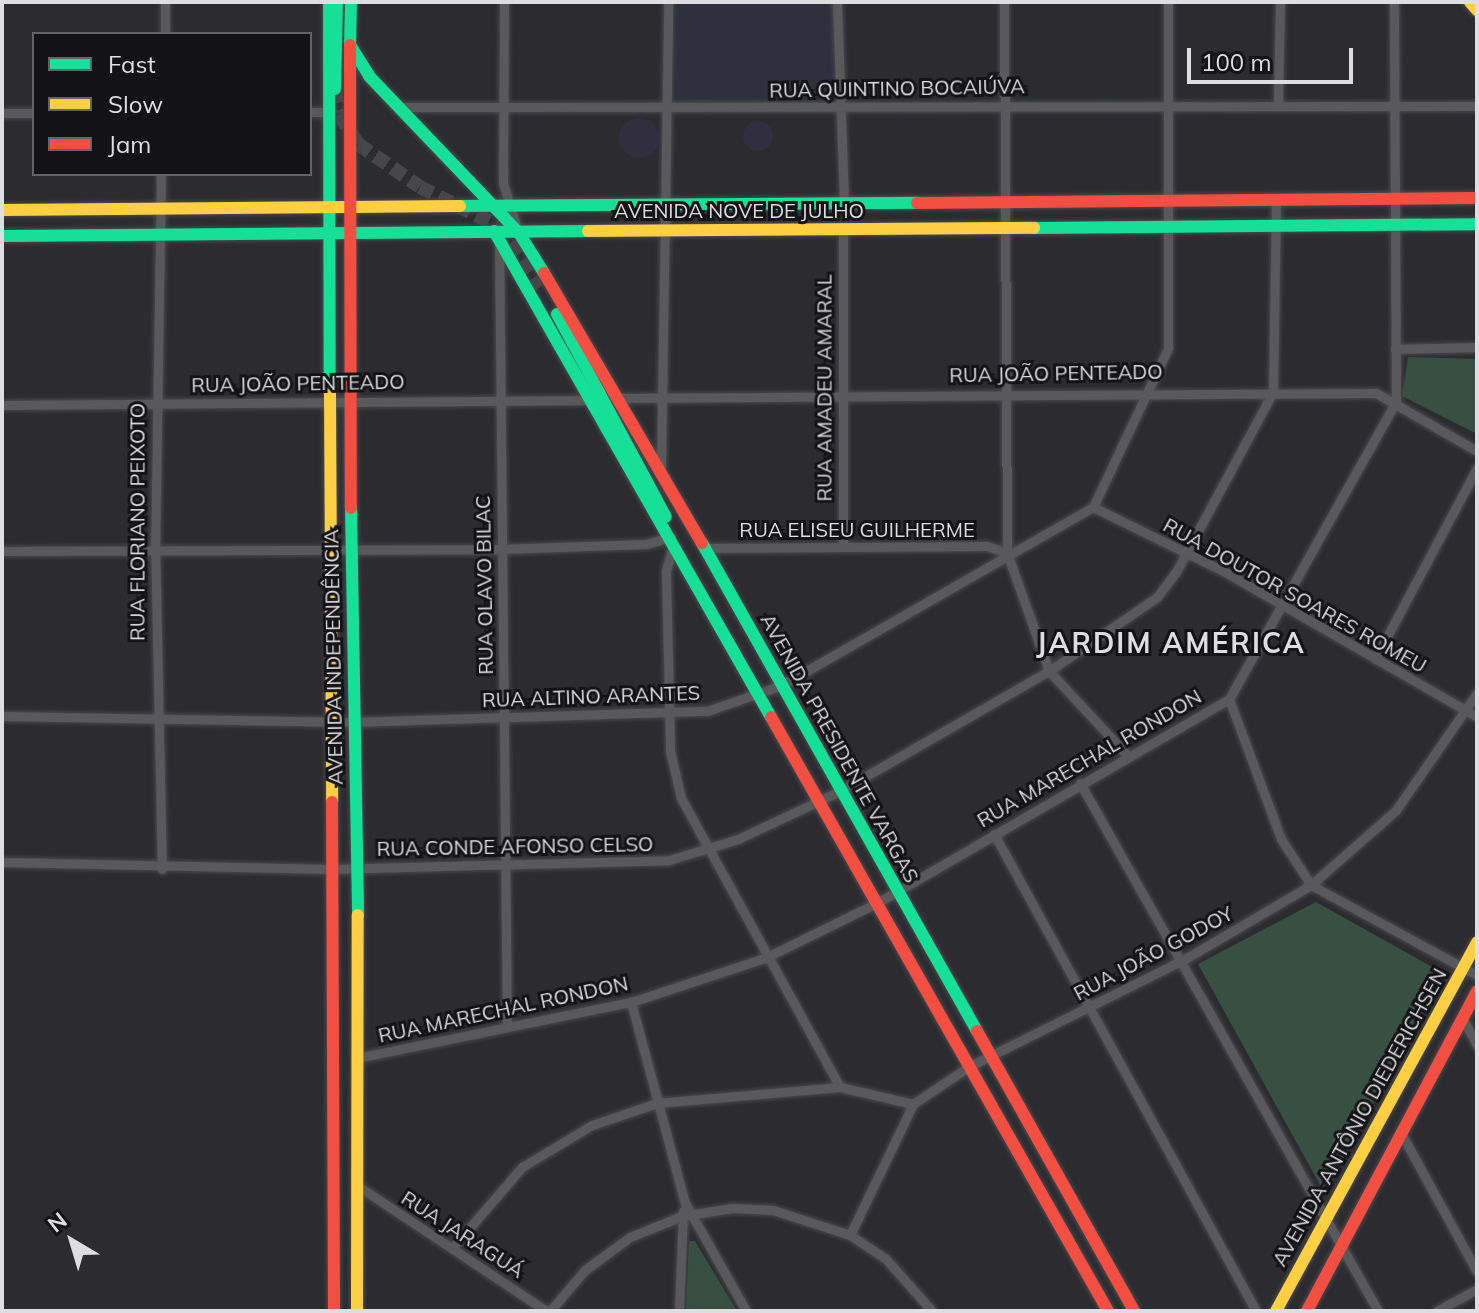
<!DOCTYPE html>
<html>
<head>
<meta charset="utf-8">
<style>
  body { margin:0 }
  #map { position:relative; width:1479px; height:1313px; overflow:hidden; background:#2b2b30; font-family:Mulish,sans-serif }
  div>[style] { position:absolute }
  .built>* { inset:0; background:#30303c; transform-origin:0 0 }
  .education>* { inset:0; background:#312f3f }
  .round { border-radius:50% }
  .green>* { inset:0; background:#375041 }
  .primary-tunnel>* { height:14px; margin-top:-7px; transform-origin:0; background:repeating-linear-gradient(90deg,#46464b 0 14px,transparent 0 21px) }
  .roads { filter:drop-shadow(0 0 2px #48494c) drop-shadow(0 0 2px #48494c) }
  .street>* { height:9px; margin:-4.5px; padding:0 4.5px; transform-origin:4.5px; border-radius:4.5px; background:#59595b }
  .fast>* { height:12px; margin:-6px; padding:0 6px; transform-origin:6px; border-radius:6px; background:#16e098 }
  .slow>* { height:12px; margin:-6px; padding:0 6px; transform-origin:6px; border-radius:6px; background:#ffcf43 }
  .jam>* { height:12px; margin:-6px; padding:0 6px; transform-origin:6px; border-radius:6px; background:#f24e42 }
  span { translate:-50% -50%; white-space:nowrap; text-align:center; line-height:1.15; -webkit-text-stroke:6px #131316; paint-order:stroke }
  .street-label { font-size:20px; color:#dddde2 }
  .district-label { font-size:28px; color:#dddde2; font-weight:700; letter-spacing:2px }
  .frame { position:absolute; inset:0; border:4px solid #dddde2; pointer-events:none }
  .legend { position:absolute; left:32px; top:32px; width:280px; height:144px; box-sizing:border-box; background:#131316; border:2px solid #646468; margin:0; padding:10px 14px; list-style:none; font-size:24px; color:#dddde2 }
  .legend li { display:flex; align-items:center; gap:16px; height:40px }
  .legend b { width:40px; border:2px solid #646468 }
  .north { position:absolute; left:32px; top:1201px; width:80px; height:80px; -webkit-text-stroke:6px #131316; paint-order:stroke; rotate:322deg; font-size:22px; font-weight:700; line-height:32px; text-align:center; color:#dddde2 }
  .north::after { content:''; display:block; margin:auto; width:28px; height:36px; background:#dddde2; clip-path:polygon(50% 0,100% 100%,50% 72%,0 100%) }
  .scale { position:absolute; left:1187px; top:48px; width:166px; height:36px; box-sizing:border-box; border:4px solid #dddde2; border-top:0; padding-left:10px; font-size:24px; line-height:28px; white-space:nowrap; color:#dddde2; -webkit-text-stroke:6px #131316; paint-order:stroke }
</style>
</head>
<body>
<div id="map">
  <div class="built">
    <i style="left:676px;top:2px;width:158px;height:103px"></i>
  </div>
  <div class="education">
    <i class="round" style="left:619px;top:118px;width:40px;height:40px"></i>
    <i class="round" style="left:743px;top:121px;width:30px;height:30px"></i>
  </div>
  <div class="green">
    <i style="clip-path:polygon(1408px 357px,1477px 359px,1477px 434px,1402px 396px)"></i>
    <i style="clip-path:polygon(1316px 902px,1443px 973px,1325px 1194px,1198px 964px)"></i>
    <i style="clip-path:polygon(689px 1241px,695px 1241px,737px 1311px,686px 1311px)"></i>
  </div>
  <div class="primary-tunnel">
    <i style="left:335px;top:89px;width:25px;rotate:81deg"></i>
    <i style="left:339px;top:114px;width:36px;rotate:58deg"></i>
    <i style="left:358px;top:144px;width:75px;rotate:34.7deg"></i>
    <i style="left:420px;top:187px;width:87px;rotate:26.6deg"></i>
    <i style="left:498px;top:226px;width:74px;rotate:54.4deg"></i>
  </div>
  <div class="roads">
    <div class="street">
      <i style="left:504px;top:2px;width:181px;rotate:90.3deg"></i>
      <i style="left:503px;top:183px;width:44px;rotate:72.8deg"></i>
      <i style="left:837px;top:2px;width:201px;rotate:88deg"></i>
      <i style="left:1004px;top:2px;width:551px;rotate:89.69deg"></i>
      <i style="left:1007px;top:553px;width:125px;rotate:70.4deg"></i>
      <i style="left:1049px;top:671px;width:113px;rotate:47.1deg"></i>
      <i style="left:165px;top:34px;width:32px;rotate:-90deg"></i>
      <i style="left:1278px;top:103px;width:101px;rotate:-88.9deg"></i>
      <i style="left:401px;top:107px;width:1076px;rotate:-0.05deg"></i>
      <i style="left:310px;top:112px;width:19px"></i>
      <i style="left:2px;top:113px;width:32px"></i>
      <i style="left:161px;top:174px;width:366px;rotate:90.9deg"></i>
      <i style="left:155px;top:540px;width:329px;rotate:88.8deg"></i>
      <i style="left:499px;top:241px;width:786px;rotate:89.42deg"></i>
      <i style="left:1395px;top:349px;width:82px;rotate:-1.4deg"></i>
      <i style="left:620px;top:398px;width:756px;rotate:-0.38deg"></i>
      <i style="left:1376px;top:393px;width:116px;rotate:29.9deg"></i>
      <i style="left:2px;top:405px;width:592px;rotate:-0.48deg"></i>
      <i style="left:661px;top:467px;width:465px;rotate:-89.1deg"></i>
      <i style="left:1093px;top:507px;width:149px;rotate:26.2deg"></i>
      <i style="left:1227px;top:573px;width:289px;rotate:29.9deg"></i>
      <i style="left:673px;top:546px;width:26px;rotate:106deg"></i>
      <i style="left:666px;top:571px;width:180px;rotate:88.7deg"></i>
      <i style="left:670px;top:751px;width:48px;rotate:76.8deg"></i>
      <i style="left:681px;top:798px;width:330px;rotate:61.2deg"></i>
      <i style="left:843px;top:546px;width:316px;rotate:-90deg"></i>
      <i style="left:705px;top:548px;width:282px;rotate:-0.4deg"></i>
      <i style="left:987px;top:546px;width:21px;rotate:19deg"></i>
      <i style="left:2px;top:551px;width:499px;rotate:-0.2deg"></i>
      <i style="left:501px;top:549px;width:145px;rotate:-2deg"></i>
      <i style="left:646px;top:544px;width:26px;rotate:-16deg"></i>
      <i style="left:1375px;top:659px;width:217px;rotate:-61.9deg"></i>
      <i style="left:1229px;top:699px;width:149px;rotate:69.6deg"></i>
      <i style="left:1281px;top:839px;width:55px;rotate:56.9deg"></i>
      <i style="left:1311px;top:885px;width:189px;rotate:28.5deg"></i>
      <i style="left:2px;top:716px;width:350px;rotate:1deg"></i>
      <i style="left:352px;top:722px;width:355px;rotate:-1.8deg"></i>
      <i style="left:707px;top:711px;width:79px;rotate:-19.1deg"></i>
      <i style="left:782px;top:685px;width:358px;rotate:-29.8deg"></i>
      <i style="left:1093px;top:507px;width:176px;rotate:-64.7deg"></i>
      <i style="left:1168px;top:348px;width:346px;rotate:-90deg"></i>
      <i style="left:1080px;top:783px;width:606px;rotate:60.56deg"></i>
      <i style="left:994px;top:834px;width:544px;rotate:61.22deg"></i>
      <i style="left:2px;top:862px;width:329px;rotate:1.2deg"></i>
      <i style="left:331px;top:869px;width:338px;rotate:-1.5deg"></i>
      <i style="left:669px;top:860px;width:72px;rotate:-16.9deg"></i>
      <i style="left:738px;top:839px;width:113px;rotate:-25.2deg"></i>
      <i style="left:840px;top:791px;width:241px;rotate:-29.9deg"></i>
      <i style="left:1049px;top:671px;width:131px;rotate:-34.4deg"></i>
      <i style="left:1157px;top:597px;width:31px;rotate:-53deg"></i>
      <i style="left:1176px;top:572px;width:204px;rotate:-61.7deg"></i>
      <i style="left:1273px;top:392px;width:191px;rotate:-89.1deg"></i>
      <i style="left:631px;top:1002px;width:208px;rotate:75deg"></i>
      <i style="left:685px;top:1203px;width:124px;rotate:60.5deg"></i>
      <i style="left:1463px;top:1019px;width:30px;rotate:62deg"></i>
      <i style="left:362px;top:1057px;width:275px;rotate:-11.6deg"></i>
      <i style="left:631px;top:1002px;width:141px;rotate:-18.2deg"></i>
      <i style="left:765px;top:958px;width:125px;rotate:-26.2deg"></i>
      <i style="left:877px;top:903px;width:407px;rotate:-30.1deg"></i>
      <i style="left:1229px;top:699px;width:341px;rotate:-60.7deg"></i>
      <i style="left:1396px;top:402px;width:400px;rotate:-90.3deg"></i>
      <i style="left:1401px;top:1133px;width:158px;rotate:61.3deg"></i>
      <i style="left:361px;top:1188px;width:222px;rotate:33.6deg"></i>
      <i style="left:850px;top:1235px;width:145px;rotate:-64.3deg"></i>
      <i style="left:913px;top:1104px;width:66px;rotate:-33.9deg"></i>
      <i style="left:968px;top:1067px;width:240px;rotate:-26.5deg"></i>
      <i style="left:1183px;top:960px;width:148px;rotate:-30.4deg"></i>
      <i style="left:1311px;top:885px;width:113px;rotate:-41.4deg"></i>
      <i style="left:1396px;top:810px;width:142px;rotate:-55.3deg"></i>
      <i style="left:453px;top:1247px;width:106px;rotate:-49.2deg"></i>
      <i style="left:522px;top:1167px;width:82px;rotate:-31deg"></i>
      <i style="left:592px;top:1125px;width:69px;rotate:-18.7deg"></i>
      <i style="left:657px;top:1103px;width:184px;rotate:-5deg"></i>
      <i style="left:840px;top:1087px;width:75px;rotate:13.1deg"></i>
      <i style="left:550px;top:1311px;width:54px;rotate:-49.5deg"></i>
      <i style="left:585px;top:1270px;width:56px;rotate:-36.3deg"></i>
      <i style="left:630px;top:1237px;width:56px;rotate:-22deg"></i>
      <i style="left:682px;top:1216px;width:51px;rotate:-9.1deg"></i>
      <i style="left:732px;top:1208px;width:41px;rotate:2.8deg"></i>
      <i style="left:773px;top:1210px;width:81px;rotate:18deg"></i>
      <i style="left:850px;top:1235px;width:43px;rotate:33.7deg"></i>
      <i style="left:886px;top:1259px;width:69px;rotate:48.5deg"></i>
      <i style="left:679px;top:1311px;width:100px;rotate:-87.7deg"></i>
      <i style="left:1437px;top:1311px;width:46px;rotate:-28.8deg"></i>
    </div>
    <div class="fast">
      <i style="left:329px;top:2px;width:389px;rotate:89.9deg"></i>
      <i style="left:351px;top:2px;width:43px;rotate:91.3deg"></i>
      <i style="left:350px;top:45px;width:36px;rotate:58deg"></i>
      <i style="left:369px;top:76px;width:217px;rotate:46.3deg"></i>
      <i style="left:519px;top:233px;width:47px;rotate:58deg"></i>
      <i style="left:335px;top:89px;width:87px;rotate:-88.7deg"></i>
      <i style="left:460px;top:206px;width:457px;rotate:-0.4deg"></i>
      <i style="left:1034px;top:228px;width:443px;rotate:-0.5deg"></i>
      <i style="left:494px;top:231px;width:559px;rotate:60.32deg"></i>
      <i style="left:2px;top:236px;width:586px;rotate:-0.49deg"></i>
      <i style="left:557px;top:314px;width:230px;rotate:61.8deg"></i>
      <i style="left:351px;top:508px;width:407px;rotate:89deg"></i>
      <i style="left:702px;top:543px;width:560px;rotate:60.6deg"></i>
    </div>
    <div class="slow">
      <i style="left:1470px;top:2px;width:11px;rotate:49deg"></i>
      <i style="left:2px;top:210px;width:458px;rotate:-0.5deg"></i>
      <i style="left:588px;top:231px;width:446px;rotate:-0.4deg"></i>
      <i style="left:330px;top:391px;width:411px;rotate:89.7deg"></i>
      <i style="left:357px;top:1311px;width:396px;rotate:-89.9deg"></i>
      <i style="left:1276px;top:1311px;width:420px;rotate:-61.4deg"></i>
    </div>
    <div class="jam">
      <i style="left:350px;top:45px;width:463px;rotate:89.9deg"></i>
      <i style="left:917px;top:203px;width:560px;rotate:-0.51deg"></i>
      <i style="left:544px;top:273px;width:313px;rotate:59.7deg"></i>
      <i style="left:771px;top:717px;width:683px;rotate:60.43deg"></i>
      <i style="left:332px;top:802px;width:509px;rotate:89.77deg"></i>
      <i style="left:977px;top:1031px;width:321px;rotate:60.7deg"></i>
      <i style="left:1307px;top:1311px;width:362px;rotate:-62deg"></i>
    </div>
  </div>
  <div class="street-label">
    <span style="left:897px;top:88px;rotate:-1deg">RUA QUINTINO BOCAIÚVA</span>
    <span style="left:739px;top:210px">AVENIDA NOVE DE JULHO</span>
    <span style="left:1056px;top:373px;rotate:-1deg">RUA JOÃO PENTEADO</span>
    <span style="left:298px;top:383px;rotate:-1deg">RUA JOÃO PENTEADO</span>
    <span style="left:824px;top:388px;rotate:-90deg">RUA AMADEU AMARAL</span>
    <span style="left:137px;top:522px;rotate:-90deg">RUA FLORIANO PEIXOTO</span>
    <span style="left:857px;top:529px">RUA ELISEU GUILHERME</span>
    <span style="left:484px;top:585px;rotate:-91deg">RUA OLAVO BILAC</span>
    <span style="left:1295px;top:595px;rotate:29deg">RUA DOUTOR SOARES ROMEU</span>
    <span style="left:333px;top:657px;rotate:-91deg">AVENIDA INDEPENDÊNCIA</span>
    <span style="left:591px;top:696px;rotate:-2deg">RUA ALTINO ARANTES</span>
    <span style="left:840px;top:748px;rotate:61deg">AVENIDA PRESIDENTE VARGAS</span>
    <span style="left:1089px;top:758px;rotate:-30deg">RUA MARECHAL RONDON</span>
    <span style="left:515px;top:846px;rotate:-1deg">RUA CONDE AFONSO CELSO</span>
    <span style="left:1153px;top:953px;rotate:-28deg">RUA JOÃO GODOY</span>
    <span style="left:503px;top:1009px;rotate:-12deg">RUA MARECHAL RONDON</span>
    <span style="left:1359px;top:1117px;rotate:-61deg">AVENIDA ANTÔNIO DIEDERICHSEN</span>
    <span style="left:463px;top:1234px;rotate:33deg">RUA JARAGUÁ</span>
  </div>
  <div class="district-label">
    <span style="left:1171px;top:643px">JARDIM AMÉRICA</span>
  </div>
  <div class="frame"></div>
  <ul class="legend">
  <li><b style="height:10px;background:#16e098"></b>Fast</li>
  <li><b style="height:10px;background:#ffcf43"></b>Slow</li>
  <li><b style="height:10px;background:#f24e42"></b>Jam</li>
  </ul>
  <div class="north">N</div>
  <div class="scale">100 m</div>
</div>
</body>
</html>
